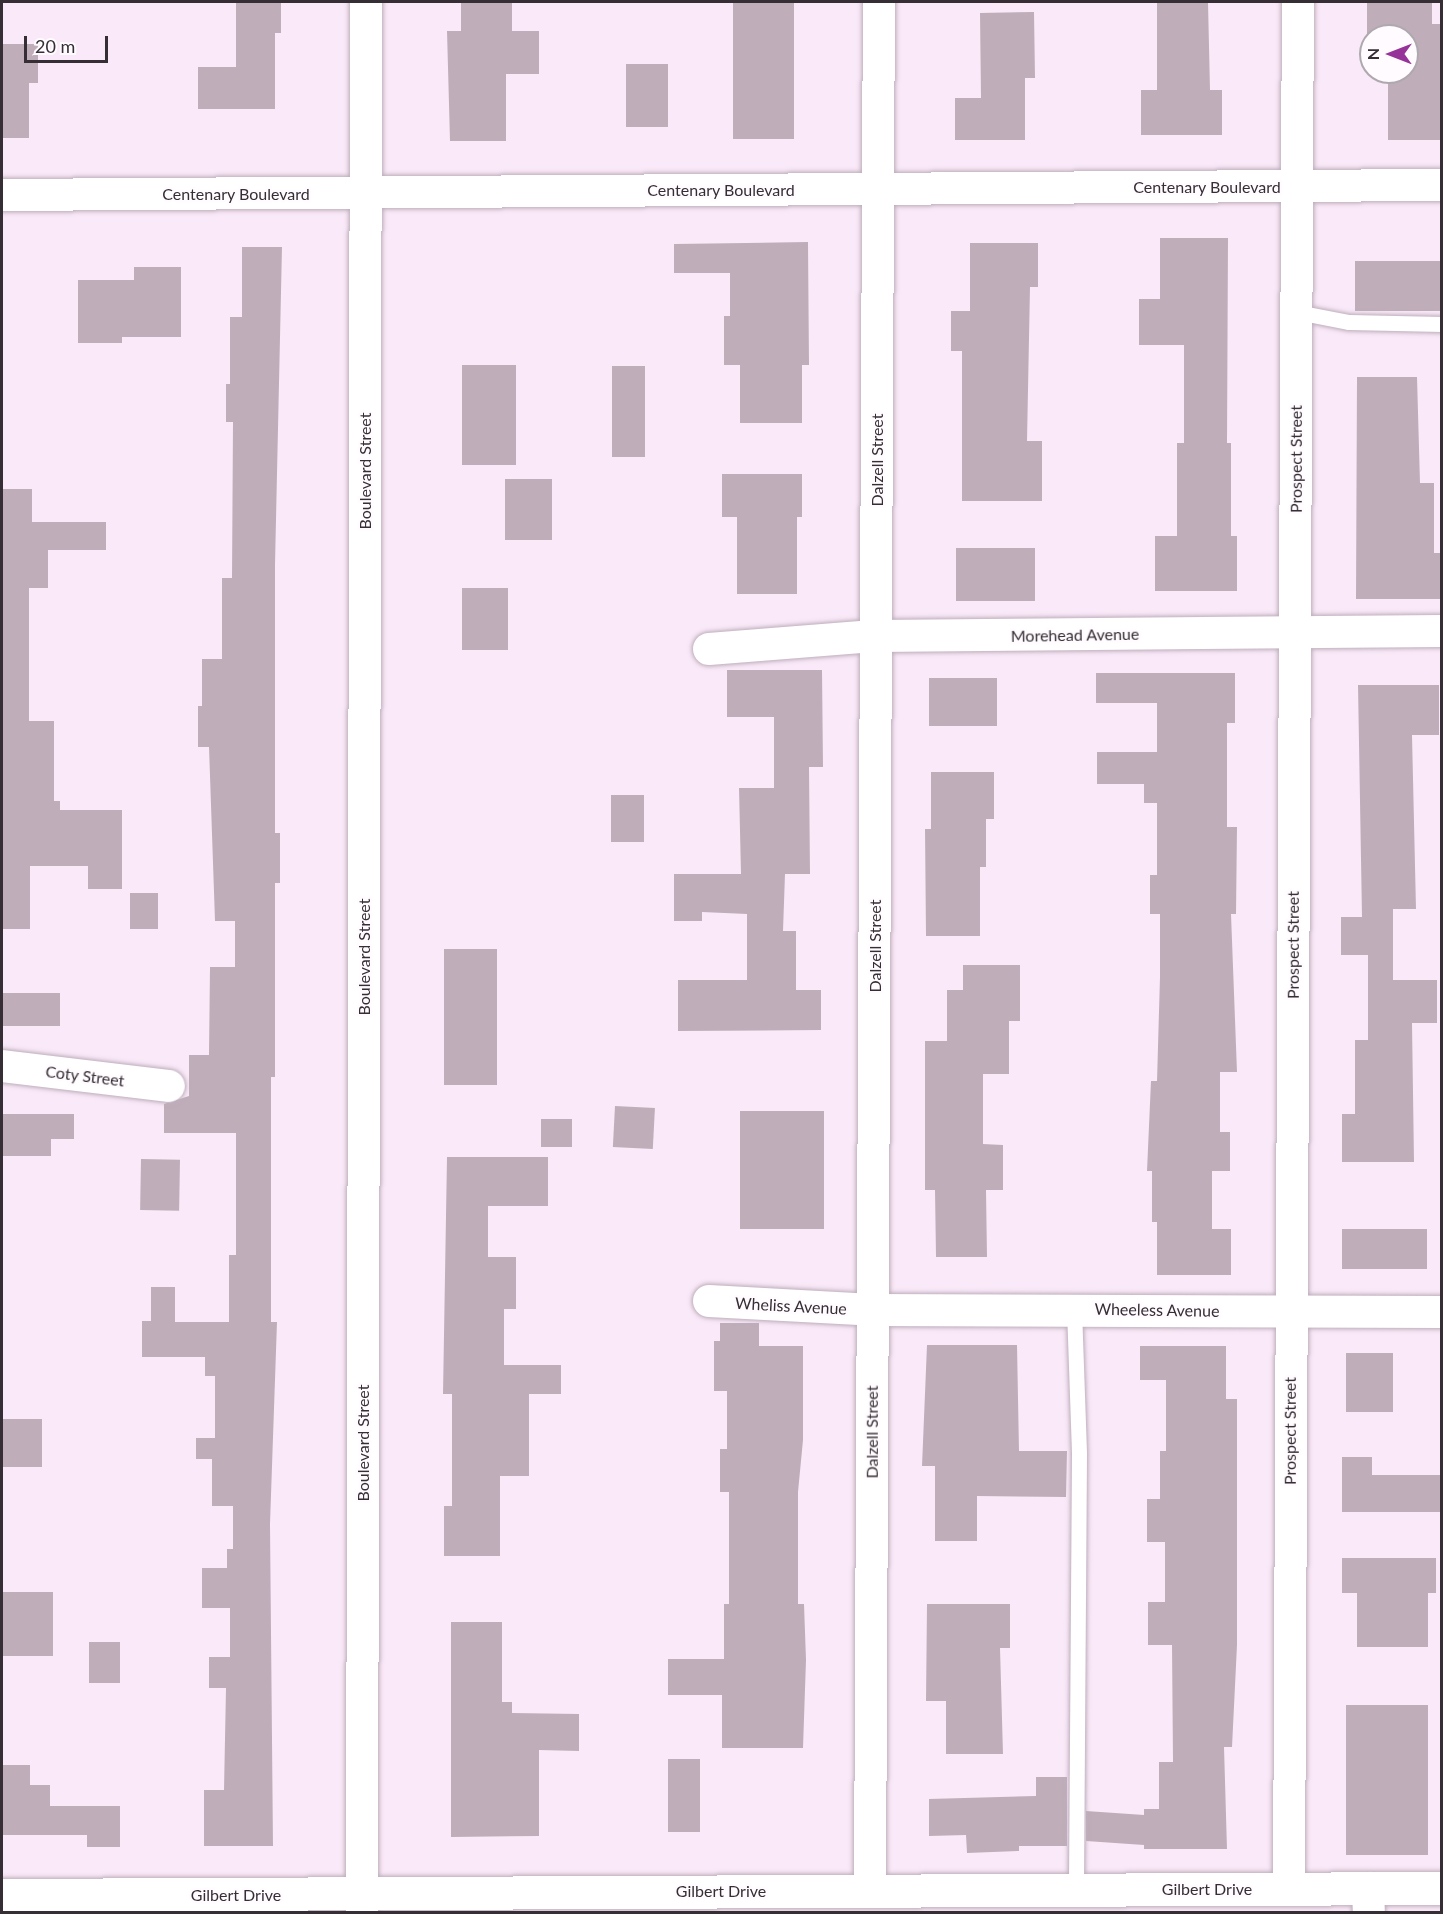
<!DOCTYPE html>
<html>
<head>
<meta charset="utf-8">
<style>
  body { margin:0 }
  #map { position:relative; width:1443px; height:1914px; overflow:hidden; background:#fae9f8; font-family:Lato,sans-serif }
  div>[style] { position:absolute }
  .building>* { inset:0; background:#bfadba; transform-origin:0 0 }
  .roads { filter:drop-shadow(0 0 2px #beaebc) drop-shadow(0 0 2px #beaebc) }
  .service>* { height:15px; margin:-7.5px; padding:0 7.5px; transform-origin:7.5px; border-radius:7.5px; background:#fff }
  .minor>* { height:32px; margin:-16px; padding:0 16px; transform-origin:16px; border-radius:16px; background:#fff }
  .tertiary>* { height:33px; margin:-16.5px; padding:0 16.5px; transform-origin:16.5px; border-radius:16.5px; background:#fff }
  span { translate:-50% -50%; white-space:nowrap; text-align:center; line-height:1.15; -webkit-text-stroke:4.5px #fffbfe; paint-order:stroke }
  .street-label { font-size:16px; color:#352f35 }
  .frame { position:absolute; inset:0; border:3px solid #352f35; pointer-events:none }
  .north { position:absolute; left:1359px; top:24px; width:60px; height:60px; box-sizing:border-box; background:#fffbfe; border:2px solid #aea9ae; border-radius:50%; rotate:270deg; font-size:16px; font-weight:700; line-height:24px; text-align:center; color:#352f35 }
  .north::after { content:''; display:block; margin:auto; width:21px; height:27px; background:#963399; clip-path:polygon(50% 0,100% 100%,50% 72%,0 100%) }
  .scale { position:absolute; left:24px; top:36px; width:84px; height:27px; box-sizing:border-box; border:3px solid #352f35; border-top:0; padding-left:8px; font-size:18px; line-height:21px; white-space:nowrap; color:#352f35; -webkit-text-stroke:4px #fffbfe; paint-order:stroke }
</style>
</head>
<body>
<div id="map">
  <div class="building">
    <i style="clip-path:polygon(236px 2px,281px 2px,281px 33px,275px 33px,275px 109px,198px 109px,198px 67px,236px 67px)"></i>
    <i style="clip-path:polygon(461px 2px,512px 2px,512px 31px,539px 31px,539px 74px,506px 74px,506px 141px,450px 141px,447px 31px,461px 31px)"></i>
    <i style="left:733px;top:2px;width:61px;height:137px"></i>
    <i style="clip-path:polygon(1157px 2px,1208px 2px,1210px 90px,1222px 90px,1222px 135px,1141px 135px,1141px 90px,1157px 90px)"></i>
    <i style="clip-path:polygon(1367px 2px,1432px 2px,1432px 24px,1442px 24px,1442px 140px,1388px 140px,1388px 72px,1407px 72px,1407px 36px,1371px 36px,1371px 66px,1367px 66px)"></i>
    <i style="clip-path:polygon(1034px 12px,1035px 78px,1025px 78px,1025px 140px,955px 140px,955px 98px,981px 98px,980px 13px)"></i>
    <i style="clip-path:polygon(2px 44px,38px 44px,38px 83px,29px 83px,29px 138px,2px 138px)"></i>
    <i style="left:626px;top:64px;width:42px;height:63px"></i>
    <i style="clip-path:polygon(1160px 238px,1228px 238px,1227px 443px,1231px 443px,1231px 536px,1237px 536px,1237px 591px,1155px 591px,1155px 536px,1177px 536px,1177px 443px,1184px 443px,1184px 345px,1139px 345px,1139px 299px,1160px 299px)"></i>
    <i style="clip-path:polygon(808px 242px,809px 365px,802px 365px,802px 423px,740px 423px,740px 365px,724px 365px,724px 316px,730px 316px,730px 273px,674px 273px,674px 244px)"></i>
    <i style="clip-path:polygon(970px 243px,1038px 243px,1038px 287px,1030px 287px,1027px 441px,1042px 441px,1042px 501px,962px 501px,962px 351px,951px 351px,951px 311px,970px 311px)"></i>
    <i style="clip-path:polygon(242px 247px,282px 247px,275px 565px,275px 833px,280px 833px,280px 883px,275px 883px,275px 1077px,271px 1077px,271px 1322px,277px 1322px,270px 1524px,273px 1846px,204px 1846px,204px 1790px,224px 1790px,226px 1688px,209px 1688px,209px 1657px,230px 1657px,230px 1608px,202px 1608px,202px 1568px,227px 1568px,227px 1549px,233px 1549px,233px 1506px,212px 1506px,212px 1459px,196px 1459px,196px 1438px,215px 1438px,215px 1376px,205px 1376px,205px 1357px,142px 1357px,142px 1321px,151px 1321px,151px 1287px,175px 1287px,175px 1322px,229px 1322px,229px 1255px,236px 1255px,236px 1133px,164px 1133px,164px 1104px,189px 1096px,189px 1055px,209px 1055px,210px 967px,235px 967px,235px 921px,215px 921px,209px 747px,198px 747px,198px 706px,202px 706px,202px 659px,222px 659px,222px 578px,232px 578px,233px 422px,226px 422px,226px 384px,230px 384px,230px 317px,242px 317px)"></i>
    <i style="left:1355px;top:261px;width:87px;height:50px"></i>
    <i style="clip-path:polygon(134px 267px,181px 267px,181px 337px,122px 337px,122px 343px,78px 343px,78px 280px,134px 280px)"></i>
    <i style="left:462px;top:365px;width:54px;height:100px"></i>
    <i style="left:612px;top:366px;width:33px;height:91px"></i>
    <i style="clip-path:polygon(1357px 377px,1417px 377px,1420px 483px,1434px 483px,1434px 553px,1442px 553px,1442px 599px,1356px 599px)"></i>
    <i style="clip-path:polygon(722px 474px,802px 474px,802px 517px,797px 517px,797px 594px,737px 594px,737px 517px,722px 517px)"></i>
    <i style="left:505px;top:479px;width:47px;height:61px"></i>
    <i style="clip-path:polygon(2px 489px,32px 489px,32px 522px,106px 522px,106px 550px,48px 550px,48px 588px,29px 588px,29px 721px,54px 721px,54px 801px,60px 801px,60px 810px,122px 810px,122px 889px,88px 889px,88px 866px,30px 866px,30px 929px,2px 929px)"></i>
    <i style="left:956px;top:548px;width:79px;height:53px"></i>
    <i style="left:462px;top:588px;width:46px;height:62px"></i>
    <i style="clip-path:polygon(727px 670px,822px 670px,823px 767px,809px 767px,810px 874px,785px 874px,783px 931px,796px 931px,796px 990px,821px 990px,821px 1030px,678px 1031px,678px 980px,747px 980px,747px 914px,702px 912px,702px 921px,674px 921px,674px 874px,741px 874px,739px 788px,774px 788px,774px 717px,727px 717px)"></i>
    <i style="clip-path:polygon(1096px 673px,1235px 673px,1235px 723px,1227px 723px,1227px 827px,1237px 827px,1236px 914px,1231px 914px,1237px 1072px,1220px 1072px,1220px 1132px,1230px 1132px,1230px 1171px,1212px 1171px,1212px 1229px,1231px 1229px,1231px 1275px,1157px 1275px,1157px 1222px,1152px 1222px,1152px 1171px,1147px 1171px,1151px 1081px,1157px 1081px,1160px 977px,1160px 914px,1150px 914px,1150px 875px,1157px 875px,1157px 803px,1144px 803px,1144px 784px,1097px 784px,1097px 752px,1157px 752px,1157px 703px,1096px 703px)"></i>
    <i style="left:929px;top:678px;width:68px;height:48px"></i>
    <i style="clip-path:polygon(1358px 685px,1439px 685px,1439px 735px,1412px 735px,1416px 909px,1393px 909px,1393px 980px,1437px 980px,1437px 1023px,1412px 1023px,1414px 1162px,1342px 1162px,1342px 1114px,1355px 1114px,1355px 1040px,1368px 1040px,1368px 955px,1341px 955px,1341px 917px,1362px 917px)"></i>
    <i style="clip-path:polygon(931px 772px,994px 772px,994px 819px,986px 819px,986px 867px,980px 867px,980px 936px,926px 936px,925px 829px,931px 829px)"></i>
    <i style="left:644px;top:795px;width:47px;height:33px;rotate:90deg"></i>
    <i style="left:130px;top:893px;width:28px;height:36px"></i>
    <i style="left:444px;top:949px;width:53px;height:136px"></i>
    <i style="clip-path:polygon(963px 965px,1020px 965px,1020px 1021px,1009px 1021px,1009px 1074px,983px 1074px,983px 1144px,1003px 1145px,1003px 1190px,986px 1190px,987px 1257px,936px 1257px,935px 1190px,925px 1190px,925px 1041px,947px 1041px,947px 990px,963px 990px)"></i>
    <i style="left:2px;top:993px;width:58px;height:33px"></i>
    <i style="left:615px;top:1106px;width:40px;height:41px;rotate:3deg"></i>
    <i style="left:740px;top:1111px;width:84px;height:118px"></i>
    <i style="clip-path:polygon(2px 1114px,74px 1114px,74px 1139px,51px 1139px,51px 1156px,2px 1156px)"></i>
    <i style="left:541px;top:1119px;width:31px;height:28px"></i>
    <i style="clip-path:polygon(447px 1157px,548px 1157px,548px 1206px,488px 1206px,488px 1257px,516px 1257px,516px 1309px,504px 1309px,504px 1365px,561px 1365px,561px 1394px,529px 1394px,529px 1476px,500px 1476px,500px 1556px,444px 1556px,444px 1506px,452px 1506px,452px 1394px,443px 1394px)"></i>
    <i style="left:141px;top:1159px;width:39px;height:51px;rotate:1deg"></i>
    <i style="left:1342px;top:1229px;width:85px;height:40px"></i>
    <i style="clip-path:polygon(720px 1323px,759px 1323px,759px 1346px,803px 1346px,803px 1440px,798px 1492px,798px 1604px,804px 1604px,806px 1660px,803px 1748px,722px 1748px,722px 1695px,668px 1695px,668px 1659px,724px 1659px,724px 1604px,729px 1604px,729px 1492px,720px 1492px,720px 1449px,727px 1449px,727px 1391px,714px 1391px,714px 1341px,720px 1341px)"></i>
    <i style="clip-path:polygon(927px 1345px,1017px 1345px,1019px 1451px,1067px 1451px,1066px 1497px,977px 1496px,977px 1541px,935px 1541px,935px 1466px,922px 1466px)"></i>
    <i style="clip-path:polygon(1140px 1346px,1226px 1346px,1226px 1399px,1237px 1399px,1237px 1645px,1232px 1747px,1224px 1747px,1227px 1849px,1144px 1849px,1144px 1845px,1086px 1841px,1086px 1811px,1144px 1815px,1144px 1809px,1159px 1809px,1159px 1762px,1173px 1762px,1172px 1645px,1148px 1645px,1148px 1602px,1165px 1602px,1165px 1542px,1147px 1542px,1147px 1499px,1160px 1499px,1160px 1451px,1166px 1451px,1166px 1380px,1140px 1380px)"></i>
    <i style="left:1346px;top:1353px;width:47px;height:59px"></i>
    <i style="left:2px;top:1419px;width:40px;height:48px"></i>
    <i style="clip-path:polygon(1342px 1457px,1372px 1457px,1372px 1475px,1440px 1475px,1440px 1512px,1342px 1512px)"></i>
    <i style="clip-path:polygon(1342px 1558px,1436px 1558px,1436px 1593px,1428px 1593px,1428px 1647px,1357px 1647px,1357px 1593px,1342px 1593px)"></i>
    <i style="left:2px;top:1592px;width:51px;height:64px"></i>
    <i style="clip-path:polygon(927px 1604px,1010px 1604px,1010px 1648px,1000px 1648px,1003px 1754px,946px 1754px,946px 1701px,926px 1701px)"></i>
    <i style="clip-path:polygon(451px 1622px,502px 1622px,502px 1702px,512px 1702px,512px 1713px,579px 1714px,579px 1751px,539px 1750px,539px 1836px,451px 1837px)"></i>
    <i style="left:89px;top:1642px;width:31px;height:41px"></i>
    <i style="left:1346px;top:1705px;width:82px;height:150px"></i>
    <i style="left:668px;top:1759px;width:32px;height:73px"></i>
    <i style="clip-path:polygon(2px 1765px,30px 1765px,30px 1785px,50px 1785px,50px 1806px,120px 1806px,120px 1847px,87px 1847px,87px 1835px,2px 1835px)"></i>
    <i style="clip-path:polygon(1036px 1777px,1067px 1777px,1067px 1846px,1019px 1846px,1019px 1851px,967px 1853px,966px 1835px,929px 1836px,929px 1799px,1036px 1796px)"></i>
  </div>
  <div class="roads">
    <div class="service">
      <i style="left:1297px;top:312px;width:53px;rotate:10.9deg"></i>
      <i style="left:1349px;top:322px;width:93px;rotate:1.2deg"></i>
      <i style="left:1074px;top:1309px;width:145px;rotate:88deg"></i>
      <i style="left:1079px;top:1454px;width:435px;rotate:90.4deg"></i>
    </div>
    <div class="minor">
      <i style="left:2px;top:195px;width:1440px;rotate:-0.4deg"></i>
      <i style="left:709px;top:649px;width:168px;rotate:-4.5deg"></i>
      <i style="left:876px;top:636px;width:566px;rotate:-0.51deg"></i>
      <i style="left:2px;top:1066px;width:168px;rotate:6.8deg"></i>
      <i style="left:709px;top:1301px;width:164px;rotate:3.1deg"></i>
      <i style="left:873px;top:1310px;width:569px;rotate:0.2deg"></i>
      <i style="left:1368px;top:1888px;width:24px;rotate:88deg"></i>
      <i style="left:1289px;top:1889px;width:1887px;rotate:-89.73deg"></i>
      <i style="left:870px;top:1890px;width:1888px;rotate:-89.73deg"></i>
      <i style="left:362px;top:1912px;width:1910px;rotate:-89.88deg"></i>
    </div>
    <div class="tertiary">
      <i style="left:2px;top:1895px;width:1440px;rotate:-0.28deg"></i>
    </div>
  </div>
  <div class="street-label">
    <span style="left:1207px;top:187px">Centenary Boulevard</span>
    <span style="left:721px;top:190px">Centenary Boulevard</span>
    <span style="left:236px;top:194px">Centenary Boulevard</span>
    <span style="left:1296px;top:459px;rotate:-90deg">Prospect Street</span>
    <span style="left:877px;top:460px;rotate:-90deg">Dalzell Street</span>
    <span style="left:365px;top:471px;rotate:-90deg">Boulevard Street</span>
    <span style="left:1075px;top:635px;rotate:-1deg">Morehead Avenue</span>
    <span style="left:1293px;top:945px;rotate:-90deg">Prospect Street</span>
    <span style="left:875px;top:946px;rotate:-90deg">Dalzell Street</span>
    <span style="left:364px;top:957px;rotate:-90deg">Boulevard Street</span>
    <span style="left:85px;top:1076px;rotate:7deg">Coty Street</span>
    <span style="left:791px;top:1306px;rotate:3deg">Wheliss Avenue</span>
    <span style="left:1157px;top:1310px;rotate:1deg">Wheeless Avenue</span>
    <span style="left:1290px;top:1431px;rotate:-90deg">Prospect Street</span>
    <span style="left:872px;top:1432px;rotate:-90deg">Dalzell Street</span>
    <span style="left:363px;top:1443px;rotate:-90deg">Boulevard Street</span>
    <span style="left:1207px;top:1889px">Gilbert Drive</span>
    <span style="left:721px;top:1891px">Gilbert Drive</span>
    <span style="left:236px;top:1895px">Gilbert Drive</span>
  </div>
  <div class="frame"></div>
  <div class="north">N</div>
  <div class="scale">20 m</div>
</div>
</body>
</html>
